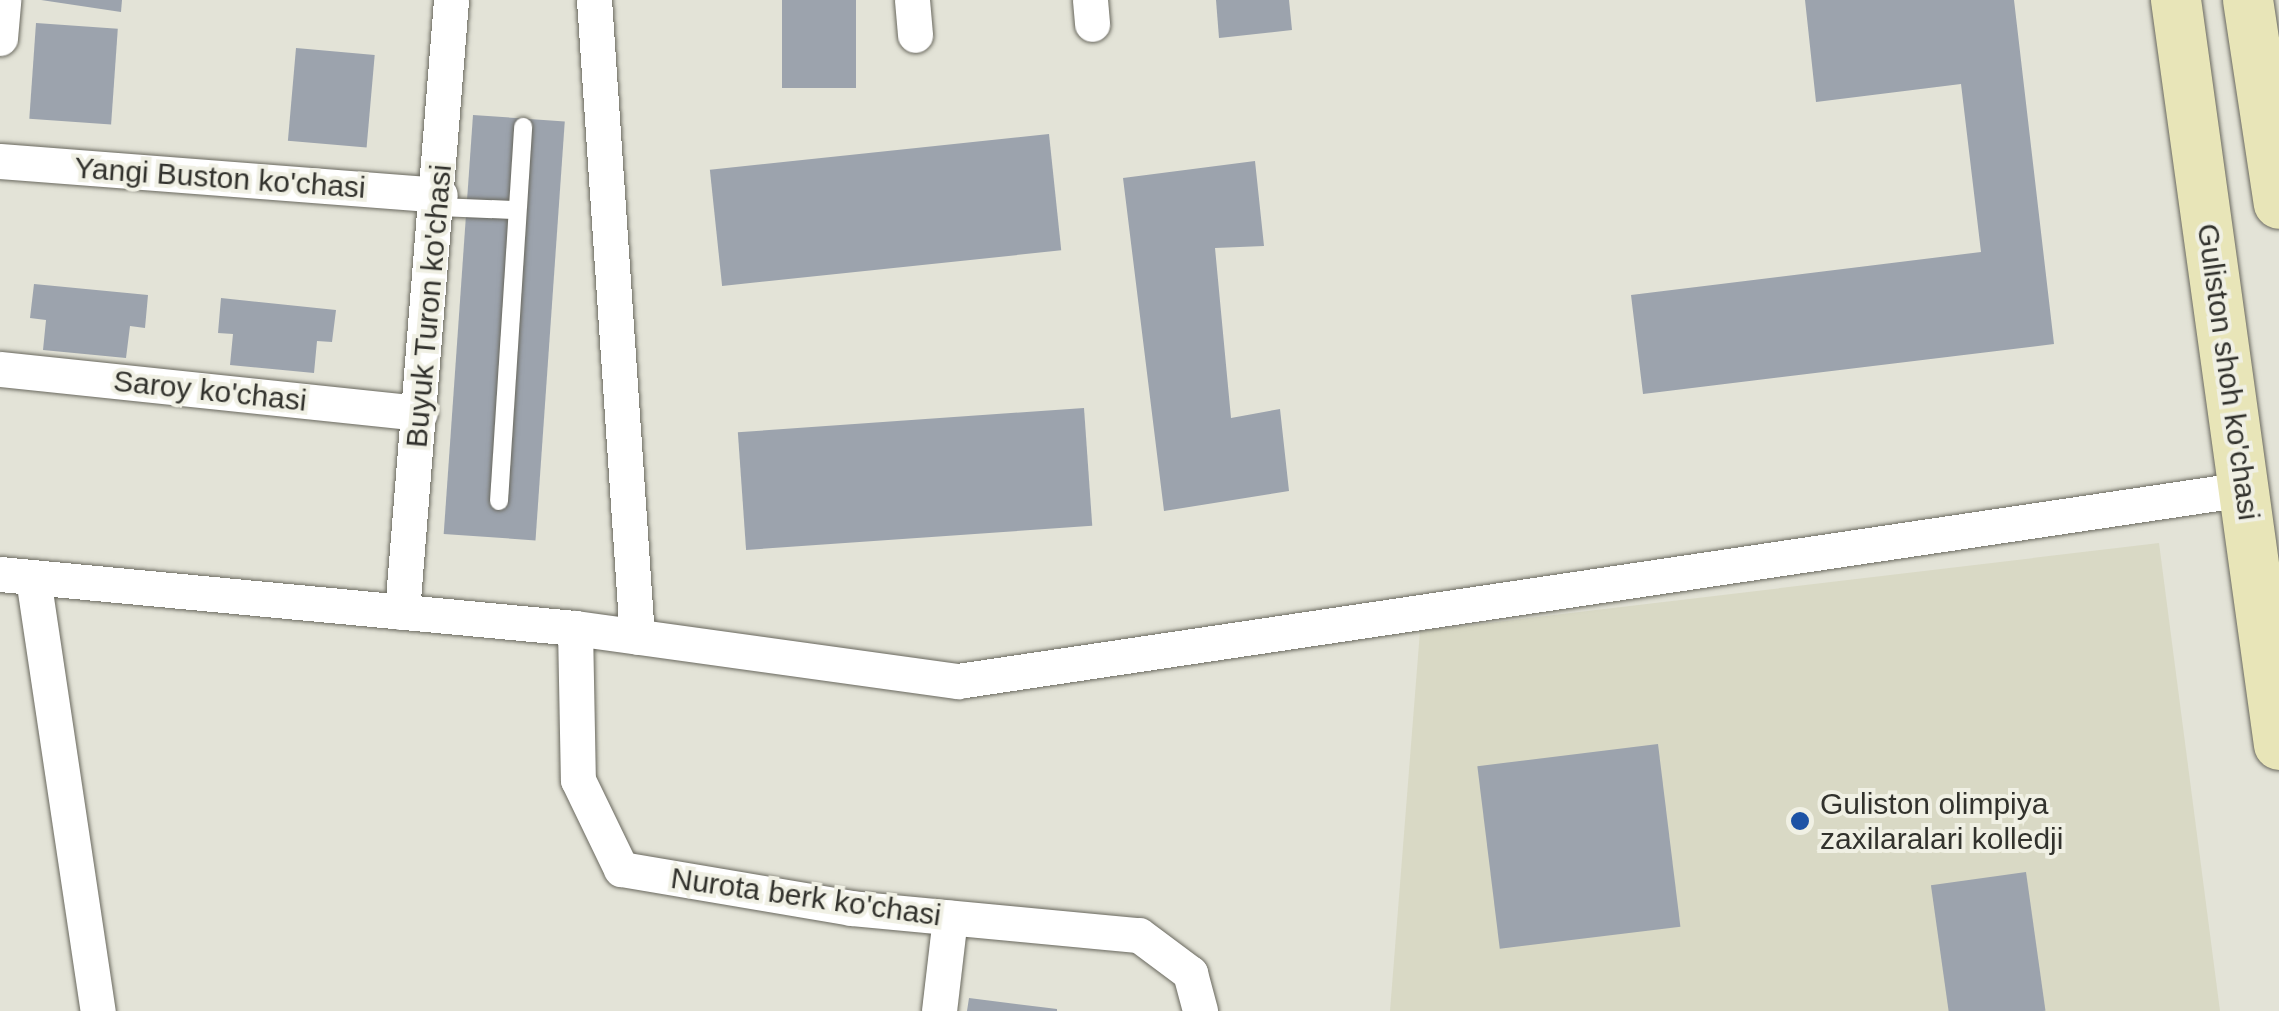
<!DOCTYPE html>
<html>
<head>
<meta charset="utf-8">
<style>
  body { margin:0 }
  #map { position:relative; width:2279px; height:1011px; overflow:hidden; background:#e3e3d7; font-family:Arial,sans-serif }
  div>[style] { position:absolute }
  .built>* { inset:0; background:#d9d9c5 }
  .building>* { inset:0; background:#9ca3ad; transform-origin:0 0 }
  .roads { filter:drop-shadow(0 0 2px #69685e) drop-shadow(0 0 2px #69685e) }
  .service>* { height:18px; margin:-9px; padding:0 9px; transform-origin:9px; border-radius:9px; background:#fff }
  .minor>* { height:35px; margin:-17.5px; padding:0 17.5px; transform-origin:17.5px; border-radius:17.5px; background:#fff }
  .secondary>* { height:50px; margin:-25px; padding:0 25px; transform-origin:25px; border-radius:25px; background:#e8e5b8 }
  .dots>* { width:28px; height:28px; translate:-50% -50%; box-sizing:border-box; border:5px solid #f0f0e4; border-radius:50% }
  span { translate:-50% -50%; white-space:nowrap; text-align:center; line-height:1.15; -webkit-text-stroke:8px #f0f0e4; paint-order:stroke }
  .street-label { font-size:30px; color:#32322d }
  .poi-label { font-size:30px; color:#32322d }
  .left { translate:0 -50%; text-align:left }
</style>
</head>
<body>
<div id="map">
  <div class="built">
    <i style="clip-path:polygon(2159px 543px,2220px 1011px,1390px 1011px,1420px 631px)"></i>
  </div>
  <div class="building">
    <i style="clip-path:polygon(41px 0,122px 0,121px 12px)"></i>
    <i style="left:782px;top:0;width:74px;height:88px"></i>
    <i style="clip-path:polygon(1216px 0,1289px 0,1292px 30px,1219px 38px)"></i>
    <i style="clip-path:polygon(1805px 0,2014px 0,2054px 344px,1643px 394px,1631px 295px,1981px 252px,1961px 84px,1816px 102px)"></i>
    <i style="left:36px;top:23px;width:82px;height:96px;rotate:4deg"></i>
    <i style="left:296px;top:48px;width:79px;height:93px;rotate:5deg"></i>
    <i style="left:473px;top:115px;width:92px;height:420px;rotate:4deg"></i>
    <i style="left:1049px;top:134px;width:117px;height:341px;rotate:84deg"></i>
    <i style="clip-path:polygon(1255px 161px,1264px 246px,1215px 248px,1231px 418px,1280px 409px,1289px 491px,1164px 511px,1123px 178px)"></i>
    <i style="clip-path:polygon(34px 284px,148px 295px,145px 328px,130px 326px,126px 358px,43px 350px,46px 320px,30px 318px)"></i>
    <i style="clip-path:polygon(221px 298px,336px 310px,332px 342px,317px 341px,314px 373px,230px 365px,233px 334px,218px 333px)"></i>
    <i style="left:1084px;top:408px;width:118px;height:347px;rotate:86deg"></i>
    <i style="left:1658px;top:744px;width:184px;height:182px;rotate:83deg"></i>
    <i style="left:2026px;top:872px;width:140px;height:96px;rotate:82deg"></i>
    <i style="clip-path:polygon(969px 998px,1057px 1009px,1057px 1011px,967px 1011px)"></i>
  </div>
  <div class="roads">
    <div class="service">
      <i style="left:439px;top:207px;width:74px;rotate:2.3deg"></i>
      <i style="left:499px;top:501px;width:375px;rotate:-86.3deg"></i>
    </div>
    <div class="minor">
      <i style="left:594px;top:0;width:638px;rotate:86.14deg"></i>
      <i style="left:912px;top:0;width:35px;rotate:85deg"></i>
      <i style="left:1090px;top:0;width:24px;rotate:85deg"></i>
      <i style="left:0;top:38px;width:38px;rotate:-85deg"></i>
      <i style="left:0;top:161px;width:441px;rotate:4.4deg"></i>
      <i style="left:0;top:369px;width:422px;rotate:6deg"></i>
      <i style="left:0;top:574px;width:578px;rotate:5.37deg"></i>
      <i style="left:575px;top:628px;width:387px;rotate:7.9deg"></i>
      <i style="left:958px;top:681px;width:1300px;rotate:-8.49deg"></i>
      <i style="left:33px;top:578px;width:438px;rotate:81.5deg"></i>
      <i style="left:402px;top:612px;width:614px;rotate:-85.42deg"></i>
      <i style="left:575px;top:628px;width:152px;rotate:88.9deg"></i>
      <i style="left:578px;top:780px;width:99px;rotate:64.2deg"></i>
      <i style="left:621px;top:869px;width:233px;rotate:9.6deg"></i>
      <i style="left:851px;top:908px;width:289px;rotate:5.4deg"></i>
      <i style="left:1139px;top:935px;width:64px;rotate:36.7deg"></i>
      <i style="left:1190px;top:973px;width:39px;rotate:75deg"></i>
      <i style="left:939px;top:1011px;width:94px;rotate:-83.3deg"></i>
    </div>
    <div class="secondary">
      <i style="left:2176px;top:0;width:752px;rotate:82.13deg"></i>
      <i style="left:2248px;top:0;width:206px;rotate:81.4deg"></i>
    </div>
  </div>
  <div class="dots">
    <i style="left:1800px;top:821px;background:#1d53a5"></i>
  </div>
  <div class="street-label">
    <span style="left:220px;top:178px;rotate:4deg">Yangi Buston ko'chasi</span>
    <span style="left:429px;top:306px;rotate:-85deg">Buyuk Turon ko'chasi</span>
    <span style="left:2228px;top:372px;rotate:82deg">Guliston shoh ko'chasi</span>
    <span style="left:210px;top:391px;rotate:6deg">Saroy ko'chasi</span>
    <span style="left:806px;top:897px;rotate:8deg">Nurota berk ko'chasi</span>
  </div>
  <div class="poi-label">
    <span class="left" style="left:1820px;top:821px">Guliston olimpiya<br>zaxilaralari kolledji</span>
  </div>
</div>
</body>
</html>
